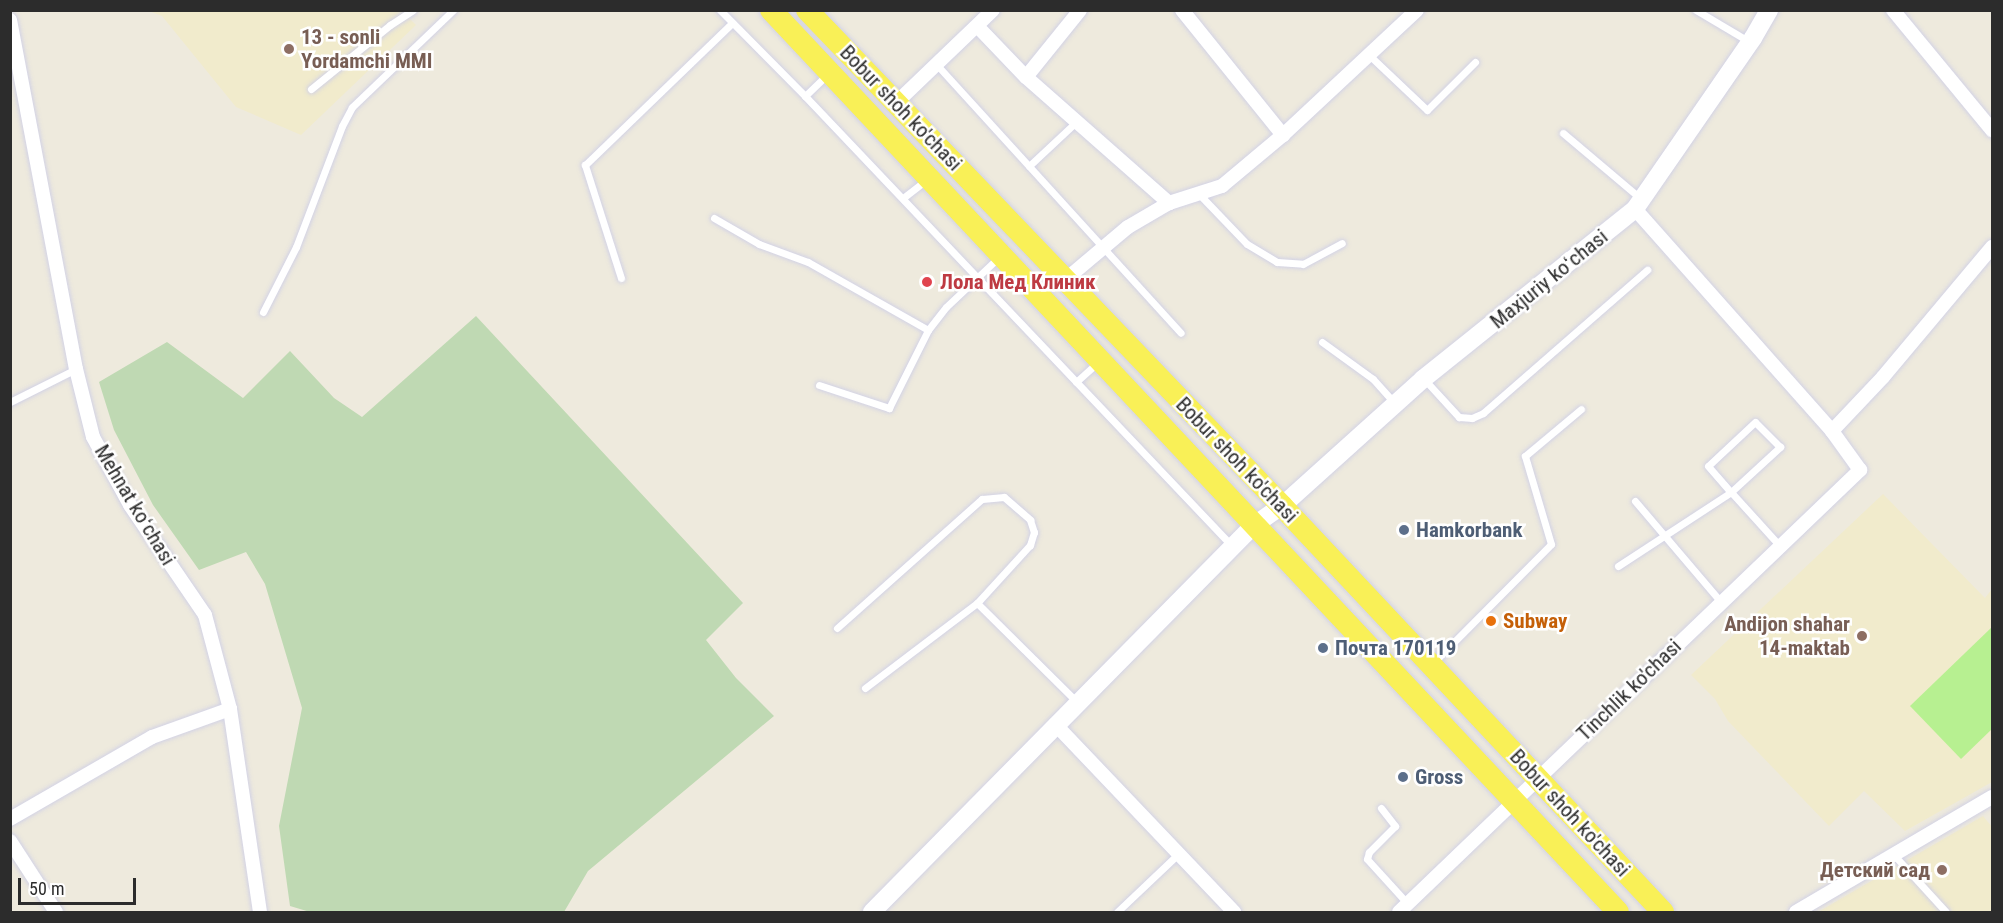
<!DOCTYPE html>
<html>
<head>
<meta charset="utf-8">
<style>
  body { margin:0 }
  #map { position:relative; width:2003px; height:923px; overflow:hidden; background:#eeeadd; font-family:"Roboto Condensed",sans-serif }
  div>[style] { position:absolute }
  .education>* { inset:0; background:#f1ebcc }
  .cemetery>* { inset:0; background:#bfd9b3 }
  .pitch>* { inset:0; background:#b7f091 }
  .roads { filter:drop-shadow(0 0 2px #d2d2e5) drop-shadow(0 0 2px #d2d2e5) }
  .service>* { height:7px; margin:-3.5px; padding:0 3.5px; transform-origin:3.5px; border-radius:3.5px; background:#fff }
  .minor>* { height:14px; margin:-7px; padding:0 7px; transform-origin:7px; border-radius:7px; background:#fff }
  .tertiary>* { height:18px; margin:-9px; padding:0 9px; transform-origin:9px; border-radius:9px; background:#fff }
  .primary>* { height:22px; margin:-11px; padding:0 11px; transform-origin:11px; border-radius:11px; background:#f9f057 }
  .dots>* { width:16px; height:16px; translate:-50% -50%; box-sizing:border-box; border:3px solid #fff; border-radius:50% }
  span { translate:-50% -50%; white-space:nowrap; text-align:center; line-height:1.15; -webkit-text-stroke:5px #fff; paint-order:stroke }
  .education-label { font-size:21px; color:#785e54; font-weight:700 }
  .left { translate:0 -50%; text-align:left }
  .right { translate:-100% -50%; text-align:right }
  .street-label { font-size:21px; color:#2c2c2c }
  .health-label { font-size:21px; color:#be3a42; font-weight:700 }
  .service-label { font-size:21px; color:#4e5e75; font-weight:700 }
  .food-label { font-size:21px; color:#c56008; font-weight:700 }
  .frame { position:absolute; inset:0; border:12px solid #2c2c2c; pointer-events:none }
  .scale { position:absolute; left:18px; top:878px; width:118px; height:27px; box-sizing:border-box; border:3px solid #2c2c2c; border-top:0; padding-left:8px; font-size:18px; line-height:21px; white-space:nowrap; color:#2c2c2c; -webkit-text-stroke:4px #fff; paint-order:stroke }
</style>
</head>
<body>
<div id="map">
  <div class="education">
    <i style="clip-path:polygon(149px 11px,402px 11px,416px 25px,301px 135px,236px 107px,162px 16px)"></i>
    <i style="clip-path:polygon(1883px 494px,1985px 598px,1992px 589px,1992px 782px,1905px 831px,1864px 791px,1829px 826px,1728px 721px,1715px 699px,1691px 675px)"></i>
    <i style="clip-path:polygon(1983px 816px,1992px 827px,1992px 912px,1818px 912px)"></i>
  </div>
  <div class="cemetery">
    <i style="clip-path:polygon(476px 316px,743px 603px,706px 640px,736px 678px,774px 716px,588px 871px,564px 912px,310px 912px,290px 906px,279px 826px,302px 708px,265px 584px,246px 552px,199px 570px,153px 505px,114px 430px,99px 382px,167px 342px,243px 398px,290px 351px,334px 398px,362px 417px)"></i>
  </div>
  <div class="pitch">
    <i style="clip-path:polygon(1992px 627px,1992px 729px,1961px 759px,1910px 706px)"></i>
  </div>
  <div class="roads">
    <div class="service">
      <i style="left:720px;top:10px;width:121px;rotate:45.3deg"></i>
      <i style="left:805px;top:96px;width:620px;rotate:46.5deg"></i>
      <i style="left:1696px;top:10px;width:63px;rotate:30.7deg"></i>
      <i style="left:1369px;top:55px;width:80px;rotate:43.5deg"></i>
      <i style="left:1427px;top:110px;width:68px;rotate:-45deg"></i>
      <i style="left:937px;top:65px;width:362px;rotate:47.7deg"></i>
      <i style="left:311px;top:89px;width:102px;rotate:-39deg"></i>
      <i style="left:390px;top:25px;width:27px;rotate:-33deg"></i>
      <i style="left:805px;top:96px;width:32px;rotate:-44deg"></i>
      <i style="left:1563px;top:133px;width:101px;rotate:40.2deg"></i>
      <i style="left:1029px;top:166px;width:64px;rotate:-43.1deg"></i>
      <i style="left:1199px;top:194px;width:69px;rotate:46.2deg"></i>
      <i style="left:1247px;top:244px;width:35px;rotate:31deg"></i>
      <i style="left:1277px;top:262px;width:26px;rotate:4deg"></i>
      <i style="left:1303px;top:264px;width:44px;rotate:-28.3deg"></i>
      <i style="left:903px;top:198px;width:31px;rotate:-38deg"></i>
      <i style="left:714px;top:218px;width:52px;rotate:30deg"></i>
      <i style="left:759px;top:244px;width:52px;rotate:20.2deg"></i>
      <i style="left:808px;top:262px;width:138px;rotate:29.5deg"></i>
      <i style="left:621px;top:278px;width:119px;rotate:-107.7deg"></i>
      <i style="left:585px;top:165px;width:204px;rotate:-44deg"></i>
      <i style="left:263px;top:312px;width:73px;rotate:-63.1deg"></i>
      <i style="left:296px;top:247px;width:129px;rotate:-69.2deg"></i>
      <i style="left:342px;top:126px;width:21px;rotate:-62deg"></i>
      <i style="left:352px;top:107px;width:140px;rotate:-43.8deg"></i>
      <i style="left:1322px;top:342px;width:63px;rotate:36deg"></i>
      <i style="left:1373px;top:379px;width:31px;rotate:48deg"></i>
      <i style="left:1424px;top:379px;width:52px;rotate:47.4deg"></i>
      <i style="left:1459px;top:417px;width:13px;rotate:4deg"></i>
      <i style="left:1472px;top:418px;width:12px;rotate:-24deg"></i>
      <i style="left:1483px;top:413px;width:218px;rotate:-41.1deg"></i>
      <i style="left:1076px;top:382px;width:30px;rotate:-42deg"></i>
      <i style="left:819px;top:385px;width:74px;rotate:18.2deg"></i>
      <i style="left:889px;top:408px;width:87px;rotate:-63.4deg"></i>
      <i style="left:928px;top:330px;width:29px;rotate:-52deg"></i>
      <i style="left:946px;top:307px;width:71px;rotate:-43.3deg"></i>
      <i style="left:10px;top:402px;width:74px;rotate:-26.6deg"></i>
      <i style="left:1635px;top:501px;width:133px;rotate:49.6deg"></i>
      <i style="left:1618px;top:566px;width:135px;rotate:-33.2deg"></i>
      <i style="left:1731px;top:492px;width:67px;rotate:-42.6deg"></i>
      <i style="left:1780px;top:447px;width:35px;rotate:-135deg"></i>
      <i style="left:1755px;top:422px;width:64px;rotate:136.9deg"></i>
      <i style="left:1708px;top:466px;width:35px;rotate:49deg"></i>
      <i style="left:1731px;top:492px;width:73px;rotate:47.8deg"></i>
      <i style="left:837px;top:628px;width:194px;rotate:-41.7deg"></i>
      <i style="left:982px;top:499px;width:22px;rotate:-5deg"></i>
      <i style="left:1004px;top:497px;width:35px;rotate:41deg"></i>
      <i style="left:1030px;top:520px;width:13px;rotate:72deg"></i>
      <i style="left:1034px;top:532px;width:14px;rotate:107deg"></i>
      <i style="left:1030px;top:545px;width:79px;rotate:132.4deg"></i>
      <i style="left:977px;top:603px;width:141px;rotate:44.7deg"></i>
      <i style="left:1434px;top:662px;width:166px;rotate:-45.2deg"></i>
      <i style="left:1551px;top:544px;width:92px;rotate:-106.5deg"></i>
      <i style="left:1525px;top:456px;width:73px;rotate:-40deg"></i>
      <i style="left:865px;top:688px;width:141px;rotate:-37.2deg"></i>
      <i style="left:1381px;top:808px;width:23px;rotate:52deg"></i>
      <i style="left:1395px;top:826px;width:37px;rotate:135deg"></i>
      <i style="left:1369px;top:852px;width:7px;rotate:106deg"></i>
      <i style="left:1367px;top:859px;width:61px;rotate:47.7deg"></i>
      <i style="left:1894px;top:855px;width:77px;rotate:47.6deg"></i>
      <i style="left:1117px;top:912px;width:83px;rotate:-43.5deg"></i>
    </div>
    <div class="minor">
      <i style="left:1182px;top:10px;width:161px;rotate:51.1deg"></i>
      <i style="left:1283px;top:135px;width:183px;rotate:-43deg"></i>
      <i style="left:1893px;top:10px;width:156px;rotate:50.5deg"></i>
      <i style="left:10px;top:20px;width:355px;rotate:79.3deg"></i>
      <i style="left:76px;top:369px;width:70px;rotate:76deg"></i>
      <i style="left:93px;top:437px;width:77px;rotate:61.4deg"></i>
      <i style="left:130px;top:505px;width:133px;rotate:55.7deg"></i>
      <i style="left:205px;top:615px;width:97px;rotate:75.1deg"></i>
      <i style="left:230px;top:709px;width:205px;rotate:81.6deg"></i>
      <i style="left:978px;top:27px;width:69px;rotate:46.2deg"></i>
      <i style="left:1026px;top:77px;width:86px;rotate:-51.1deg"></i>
      <i style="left:1026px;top:77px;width:191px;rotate:41.4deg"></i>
      <i style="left:896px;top:103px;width:134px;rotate:-43.8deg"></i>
      <i style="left:1635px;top:209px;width:297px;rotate:48.4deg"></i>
      <i style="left:1832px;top:431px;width:74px;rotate:-46.6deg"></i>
      <i style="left:1883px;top:377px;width:170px;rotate:-50deg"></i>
      <i style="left:1065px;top:280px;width:82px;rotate:-40.1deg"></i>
      <i style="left:1128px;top:227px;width:48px;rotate:-30.3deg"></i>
      <i style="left:1169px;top:203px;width:56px;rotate:-17.8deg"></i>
      <i style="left:1222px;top:186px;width:80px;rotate:-39.9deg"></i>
      <i style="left:1055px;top:724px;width:260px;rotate:46.4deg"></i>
      <i style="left:10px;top:819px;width:164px;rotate:-30deg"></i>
      <i style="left:152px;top:737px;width:83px;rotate:-19.7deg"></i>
      <i style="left:10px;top:841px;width:85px;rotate:57.1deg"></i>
      <i style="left:1399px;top:912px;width:639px;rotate:-43.79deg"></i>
      <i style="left:1860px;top:470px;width:48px;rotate:-125.7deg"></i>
      <i style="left:1796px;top:912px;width:227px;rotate:-30.4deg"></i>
    </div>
    <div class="tertiary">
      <i style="left:872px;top:912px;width:542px;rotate:-45.37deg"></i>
      <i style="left:1253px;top:526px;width:35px;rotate:-35deg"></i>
      <i style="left:1282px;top:506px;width:190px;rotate:-42deg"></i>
      <i style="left:1423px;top:379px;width:272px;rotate:-38.7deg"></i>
      <i style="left:1635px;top:209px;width:208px;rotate:-55.4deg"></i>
      <i style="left:1753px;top:38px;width:32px;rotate:-60deg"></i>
    </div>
    <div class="primary">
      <i style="left:771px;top:10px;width:1237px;rotate:46.8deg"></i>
      <i style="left:807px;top:10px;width:687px;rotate:46.24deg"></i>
      <i style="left:1282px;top:506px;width:557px;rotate:46.82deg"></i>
    </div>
  </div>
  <div class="dots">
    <i style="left:289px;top:49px;background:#8d6e63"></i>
    <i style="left:927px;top:282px;background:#e0444e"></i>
    <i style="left:1404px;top:530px;background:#5c6f8a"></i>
    <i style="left:1491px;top:621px;background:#e8710a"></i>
    <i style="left:1862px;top:636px;background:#8d6e63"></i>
    <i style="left:1323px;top:648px;background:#5c6f8a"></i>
    <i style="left:1403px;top:777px;background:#5c6f8a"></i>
    <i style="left:1942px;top:870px;background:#8d6e63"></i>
  </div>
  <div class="education-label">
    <span class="left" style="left:301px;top:49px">13 - sonli<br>Yordamchi MMI</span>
    <span class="right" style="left:1850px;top:636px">Andijon shahar<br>14-maktab</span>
    <span class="right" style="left:1930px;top:870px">Детский сад</span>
  </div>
  <div class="street-label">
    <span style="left:901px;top:108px;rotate:46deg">Bobur shoh ko'chasi</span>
    <span style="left:1549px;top:279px;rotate:-39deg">Maxjuriy koʻchasi</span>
    <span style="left:1237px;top:460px;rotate:46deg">Bobur shoh ko'chasi</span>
    <span style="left:135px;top:505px;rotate:59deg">Mehnat koʻchasi</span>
    <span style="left:1629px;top:690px;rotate:-44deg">Tinchlik ko'chasi</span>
    <span style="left:1570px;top:813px;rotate:47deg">Bobur shoh ko'chasi</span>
  </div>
  <div class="health-label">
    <span class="left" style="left:940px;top:282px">Лола Мед Клиник</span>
  </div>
  <div class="service-label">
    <span class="left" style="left:1416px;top:530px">Hamkorbank</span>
    <span class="left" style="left:1335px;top:648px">Почта 170119</span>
    <span class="left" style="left:1415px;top:777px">Gross</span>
  </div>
  <div class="food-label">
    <span class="left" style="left:1503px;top:621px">Subway</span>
  </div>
  <div class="frame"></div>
  <div class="scale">50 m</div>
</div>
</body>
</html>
